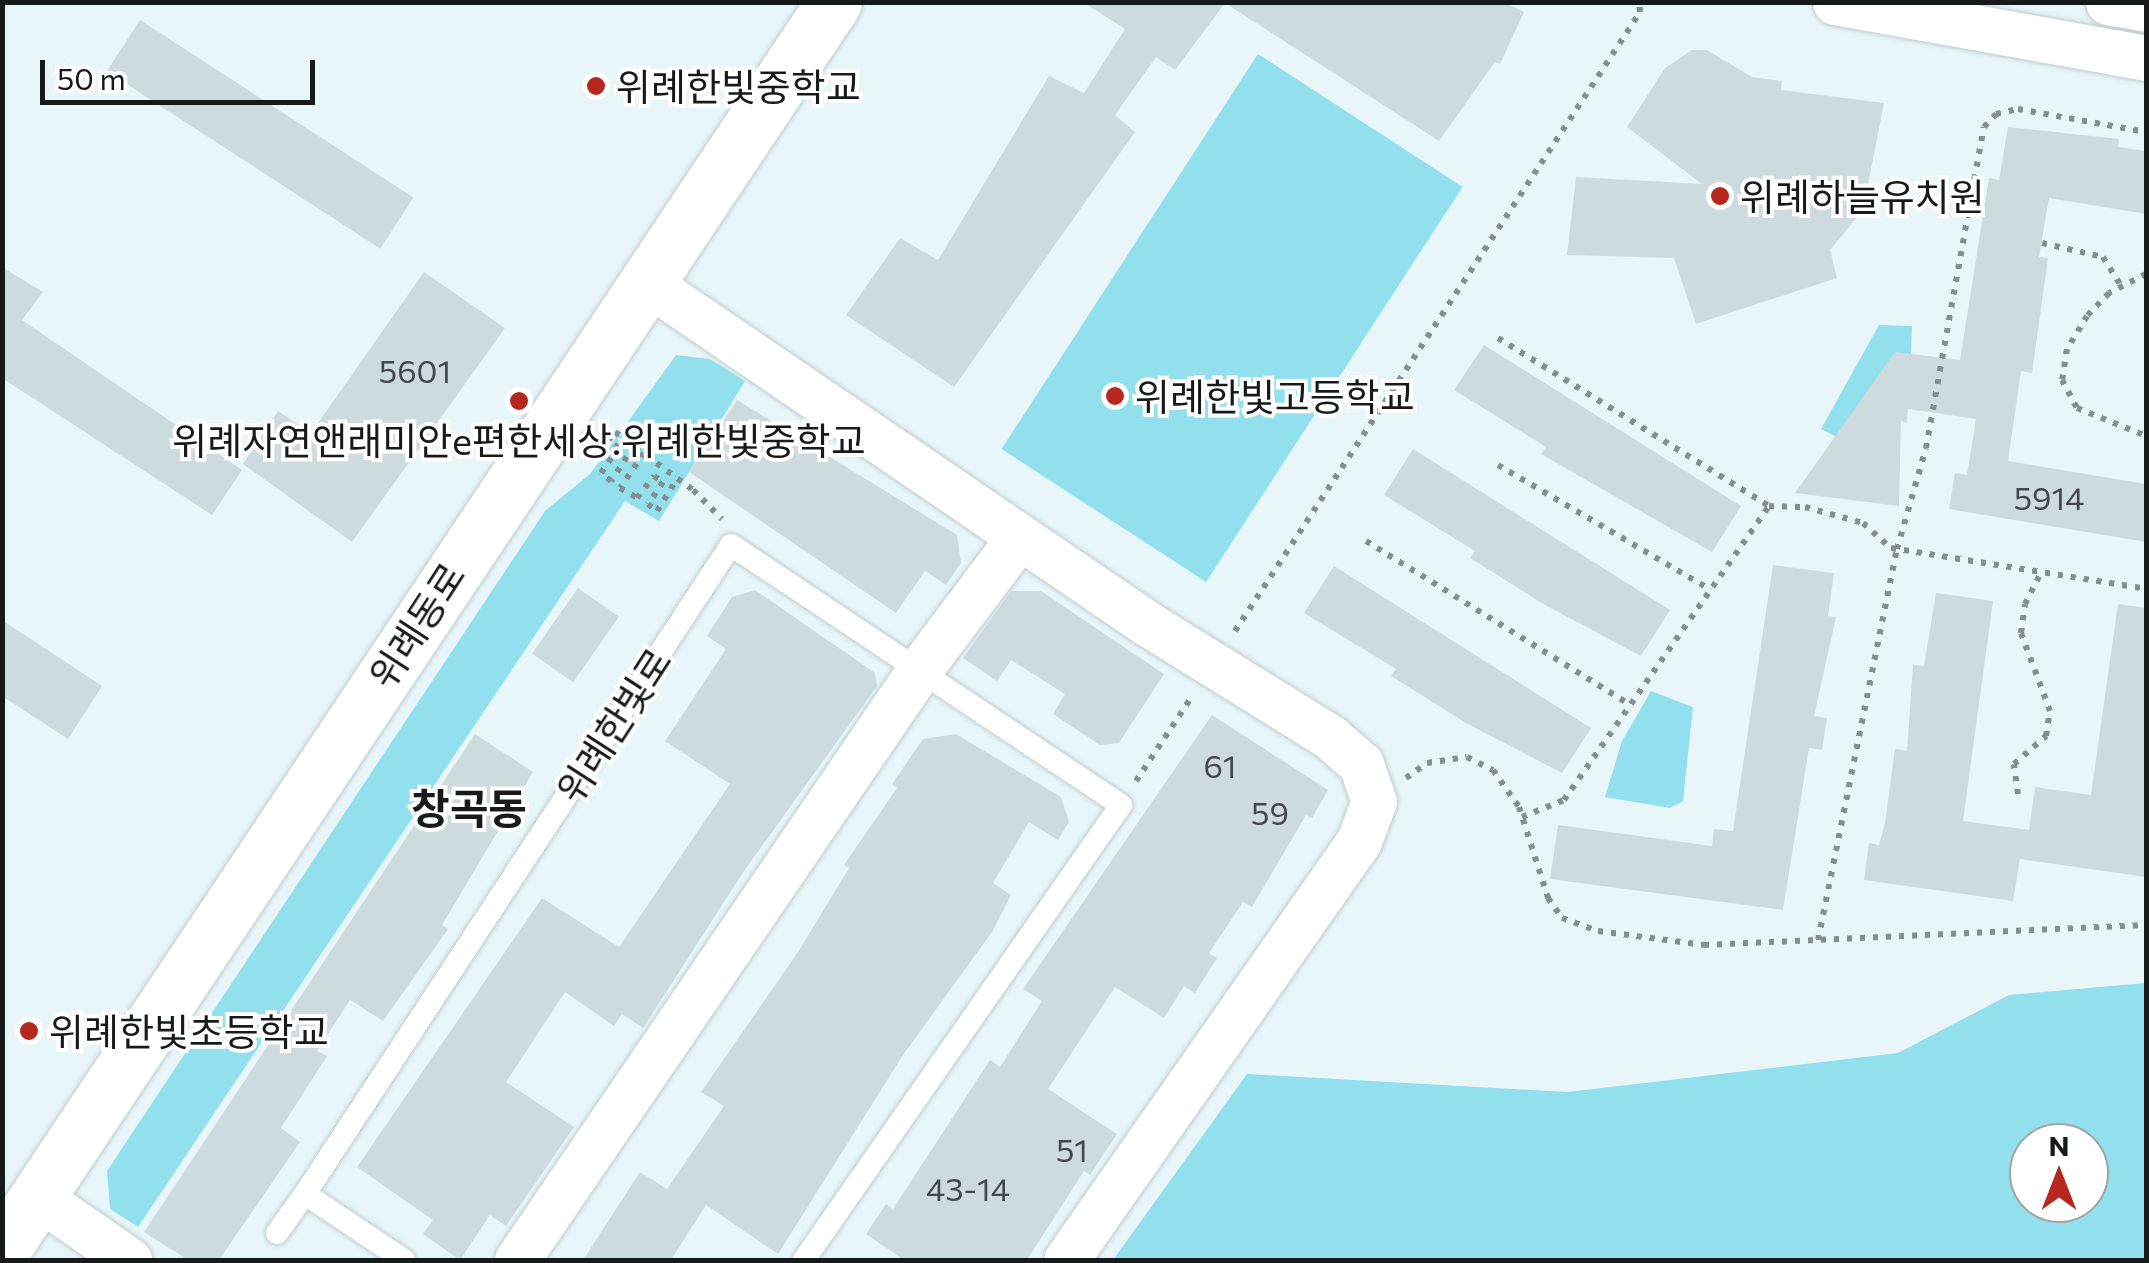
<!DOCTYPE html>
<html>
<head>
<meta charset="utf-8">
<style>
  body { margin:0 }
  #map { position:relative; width:2149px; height:1263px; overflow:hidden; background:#e8f6f9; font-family:Commissioner,"Noto Sans KR",sans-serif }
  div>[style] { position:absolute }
  .green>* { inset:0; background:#92e0ed; transform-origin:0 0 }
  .building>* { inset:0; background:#cedbde; transform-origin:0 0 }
  .path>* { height:6px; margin-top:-3px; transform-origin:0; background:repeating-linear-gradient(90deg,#848d8f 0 5px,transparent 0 13px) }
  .roads { filter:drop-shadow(0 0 2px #bfcccf) drop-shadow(0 0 2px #bfcccf) }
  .lane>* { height:22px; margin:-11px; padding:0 11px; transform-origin:11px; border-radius:11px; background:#fff }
  .street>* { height:45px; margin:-22.5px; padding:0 22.5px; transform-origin:22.5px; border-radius:22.5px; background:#fff }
  .secondary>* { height:55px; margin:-27.5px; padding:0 27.5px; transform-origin:27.5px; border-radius:27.5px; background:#fff }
  .dots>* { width:28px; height:28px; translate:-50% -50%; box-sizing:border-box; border:5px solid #fff; border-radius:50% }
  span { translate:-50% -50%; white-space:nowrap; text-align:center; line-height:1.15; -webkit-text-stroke:8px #fff; paint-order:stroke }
  .number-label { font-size:32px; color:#444a4c }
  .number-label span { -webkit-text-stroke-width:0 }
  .poi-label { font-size:38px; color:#161a1b }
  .left { translate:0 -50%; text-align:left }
  .street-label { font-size:38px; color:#161a1b }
  .quarter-label { font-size:42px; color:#161a1b; font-weight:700 }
  .frame { position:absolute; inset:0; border:5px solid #161a1b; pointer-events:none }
  .north { position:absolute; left:2009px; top:1123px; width:100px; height:100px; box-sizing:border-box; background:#fff; border:2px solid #a2a3a4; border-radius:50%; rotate:0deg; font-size:28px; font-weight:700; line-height:40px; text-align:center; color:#161a1b }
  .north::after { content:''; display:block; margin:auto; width:35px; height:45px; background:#b6271d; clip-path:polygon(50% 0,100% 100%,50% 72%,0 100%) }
  .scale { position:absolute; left:40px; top:60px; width:275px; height:45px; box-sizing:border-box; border:5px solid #161a1b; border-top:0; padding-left:12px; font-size:30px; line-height:35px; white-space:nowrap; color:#161a1b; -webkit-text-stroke:8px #fff; paint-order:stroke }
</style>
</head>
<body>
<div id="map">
  <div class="green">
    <i style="left:1258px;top:54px;width:244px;height:471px;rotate:33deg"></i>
    <i style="clip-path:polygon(1879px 325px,1912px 326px,1911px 354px,1837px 437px,1821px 429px)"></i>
    <i style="clip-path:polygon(676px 355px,710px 359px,745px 381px,659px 521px,625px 501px,138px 1227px,110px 1209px,107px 1171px,545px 511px,590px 474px)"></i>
    <i style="clip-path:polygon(1651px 691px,1693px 707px,1683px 801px,1670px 808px,1605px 797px,1622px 741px)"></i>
    <i style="clip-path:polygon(evenodd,2146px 983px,2146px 1260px,1113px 1260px,1247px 1074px,1568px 1092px,1898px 1053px,2009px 995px,2146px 983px,2089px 1143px,2089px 1203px,2029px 1203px,2029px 1143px,2089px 1143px)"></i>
  </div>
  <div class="building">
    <i style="clip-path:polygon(1083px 2px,1504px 2px,1524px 12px,1500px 64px,1495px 62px,1439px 141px,1225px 3px,1175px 70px,1156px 57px,1115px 115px,1135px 132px,954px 387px,846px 315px,900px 238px,938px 260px,1049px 76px,1084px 93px,1125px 29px)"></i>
    <i style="left:140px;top:20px;width:326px;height:61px;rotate:33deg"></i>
    <i style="clip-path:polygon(1692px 50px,1707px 50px,1752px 77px,1782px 81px,1781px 90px,1884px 103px,1863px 210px,1830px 250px,1837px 278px,1696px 324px,1674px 258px,1567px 255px,1576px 177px,1702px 184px,1627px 127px,1665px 68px)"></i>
    <i style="clip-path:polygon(2008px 127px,2119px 139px,2118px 147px,2146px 151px,2146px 214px,2049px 198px,2039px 257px,2048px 258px,2032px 373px,2021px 371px,2008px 461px,2146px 484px,2146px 542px,1949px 509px,1955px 473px,1967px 475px,1976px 419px,1908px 409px,1907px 423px,1901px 421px,1899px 506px,1795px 493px,1895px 352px,1960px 360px,1989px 178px,1999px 180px)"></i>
    <i style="clip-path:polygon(2px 267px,43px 292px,22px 320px,242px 470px,212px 515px,2px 378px)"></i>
    <i style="clip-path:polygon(424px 272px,505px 328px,352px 542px,243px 464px,278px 411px,311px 433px)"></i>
    <i style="clip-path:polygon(1484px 345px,1741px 506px,1712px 552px,1541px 454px,1546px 447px,1454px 390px)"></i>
    <i style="clip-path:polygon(737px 400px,957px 535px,961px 563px,946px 585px,925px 571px,896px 613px,689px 472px)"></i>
    <i style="clip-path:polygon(1413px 449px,1670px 610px,1641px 656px,1545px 605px,1470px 558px,1475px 551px,1384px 495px)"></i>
    <i style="clip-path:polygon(1773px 565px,1834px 573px,1828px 616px,1836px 617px,1814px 716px,1827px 718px,1822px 750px,1809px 748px,1783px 910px,1550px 879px,1558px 825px,1712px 846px,1714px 829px,1733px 831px)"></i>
    <i style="clip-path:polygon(1334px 566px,1591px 728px,1562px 773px,1466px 723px,1391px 676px,1396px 669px,1304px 613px)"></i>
    <i style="left:578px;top:588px;width:50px;height:80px;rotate:35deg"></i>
    <i style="clip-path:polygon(755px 590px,875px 673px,877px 686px,744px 871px,643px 1028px,622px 1014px,614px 1026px,565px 992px,506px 1082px,574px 1127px,506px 1226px,490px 1215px,460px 1260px,423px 1234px,433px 1220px,357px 1167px,542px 898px,619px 947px,730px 784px,665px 741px,726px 649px,707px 636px,732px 597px)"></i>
    <i style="clip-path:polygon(1011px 591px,1041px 591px,1164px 674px,1119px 743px,1100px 745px,1053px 714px,1065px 694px,1011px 660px,997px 681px,963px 658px)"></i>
    <i style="clip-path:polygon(1936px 593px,1993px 601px,1963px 821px,2029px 830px,2035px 787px,2091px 795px,2118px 604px,2146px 608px,2146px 877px,2020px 859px,2013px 901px,1864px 880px,1869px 843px,1879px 845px,1885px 823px,1895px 749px,1907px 751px,1913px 665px,1924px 666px)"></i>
    <i style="clip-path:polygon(2px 620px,102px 686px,68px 739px,2px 696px)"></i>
    <i style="clip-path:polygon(1212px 715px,1328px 790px,1312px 818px,1306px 815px,1252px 907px,1243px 902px,1209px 953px,1217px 958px,1195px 993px,1184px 986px,1164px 1018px,1115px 987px,1048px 1089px,1117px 1134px,1090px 1175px,1084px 1171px,1027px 1260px,904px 1260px,866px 1234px,886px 1204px,893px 1209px,990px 1060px,1000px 1067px,1042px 1001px,1023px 989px)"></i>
    <i style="clip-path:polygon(475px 734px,533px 772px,442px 925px,448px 929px,383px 1021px,350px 1000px,317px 1051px,327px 1056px,281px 1128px,300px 1142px,219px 1260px,188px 1260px,144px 1232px)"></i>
    <i style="clip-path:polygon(956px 734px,1061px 797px,1069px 822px,1058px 840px,1029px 822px,993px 883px,1011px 895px,992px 932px,903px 1055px,778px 1254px,706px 1205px,671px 1260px,583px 1260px,640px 1172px,667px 1189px,724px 1106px,701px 1092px,798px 952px,849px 868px,844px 865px,897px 788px,892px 784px,923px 739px)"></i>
  </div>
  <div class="path">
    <i style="left:2042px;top:243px;width:63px;rotate:12.9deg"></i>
    <i style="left:2103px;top:257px;width:34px;rotate:58deg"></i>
    <i style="left:2146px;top:274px;width:42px;rotate:152.8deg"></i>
    <i style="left:2109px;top:293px;width:32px;rotate:134deg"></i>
    <i style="left:2087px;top:316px;width:39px;rotate:121deg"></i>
    <i style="left:2067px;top:349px;width:31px;rotate:99deg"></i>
    <i style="left:2062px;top:380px;width:32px;rotate:62deg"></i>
    <i style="left:2077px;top:408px;width:74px;rotate:22.1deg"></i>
    <i style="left:1498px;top:338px;width:319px;rotate:31.8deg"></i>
    <i style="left:1769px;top:506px;width:36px;rotate:2deg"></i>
    <i style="left:1805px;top:507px;width:60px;rotate:15.4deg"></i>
    <i style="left:1863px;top:523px;width:38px;rotate:42deg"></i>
    <i style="left:1891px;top:548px;width:258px;rotate:9.1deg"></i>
    <i style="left:634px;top:446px;width:42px;rotate:123.3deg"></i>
    <i style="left:611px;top:481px;width:13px;rotate:-141deg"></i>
    <i style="left:601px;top:473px;width:30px;rotate:-56deg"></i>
    <i style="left:618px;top:448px;width:12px;rotate:-138deg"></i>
    <i style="left:609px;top:440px;width:10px;rotate:-53deg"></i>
    <i style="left:615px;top:432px;width:97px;rotate:36.6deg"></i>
    <i style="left:693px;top:490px;width:41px;rotate:45deg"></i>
    <i style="left:644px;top:453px;width:42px;rotate:124.4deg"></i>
    <i style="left:620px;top:488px;width:20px;rotate:30deg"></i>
    <i style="left:637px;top:498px;width:28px;rotate:-52deg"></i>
    <i style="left:654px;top:476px;width:11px;rotate:34deg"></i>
    <i style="left:663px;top:482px;width:27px;rotate:124deg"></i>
    <i style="left:648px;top:504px;width:11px;rotate:38deg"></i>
    <i style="left:657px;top:511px;width:39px;rotate:-58deg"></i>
    <i style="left:1498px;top:465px;width:247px;rotate:30.4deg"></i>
    <i style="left:1366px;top:541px;width:311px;rotate:31.8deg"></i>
    <i style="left:1235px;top:631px;width:740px;rotate:-56.8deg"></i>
    <i style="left:1640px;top:12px;width:10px;rotate:-96deg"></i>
    <i style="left:1406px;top:778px;width:26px;rotate:-36deg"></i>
    <i style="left:1427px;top:763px;width:40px;rotate:-8.5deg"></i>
    <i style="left:1467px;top:757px;width:29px;rotate:27deg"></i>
    <i style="left:1493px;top:770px;width:45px;rotate:54.9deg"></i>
    <i style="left:1519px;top:807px;width:96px;rotate:72.3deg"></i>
    <i style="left:1548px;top:898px;width:24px;rotate:55deg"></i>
    <i style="left:1562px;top:918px;width:38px;rotate:20deg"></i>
    <i style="left:1598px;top:931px;width:107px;rotate:7.5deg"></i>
    <i style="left:1704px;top:945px;width:442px;rotate:-2.6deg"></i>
    <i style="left:1136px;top:781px;width:103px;rotate:-56.5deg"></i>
    <i style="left:2018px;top:794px;width:30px;rotate:-98deg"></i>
    <i style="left:2014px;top:764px;width:43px;rotate:-41.2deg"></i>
    <i style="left:2046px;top:736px;width:25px;rotate:-81deg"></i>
    <i style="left:2050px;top:711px;width:83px;rotate:-110.4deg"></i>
    <i style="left:2021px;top:633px;width:29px;rotate:-82deg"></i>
    <i style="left:2025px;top:604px;width:36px;rotate:-63deg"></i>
    <i style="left:1522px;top:817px;width:45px;rotate:-22deg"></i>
    <i style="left:1564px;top:800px;width:358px;rotate:-55.1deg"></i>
    <i style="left:1818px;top:940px;width:399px;rotate:-78.6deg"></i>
    <i style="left:1897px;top:549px;width:105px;rotate:-74deg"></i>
    <i style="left:1926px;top:448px;width:326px;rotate:-79.8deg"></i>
    <i style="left:1984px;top:127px;width:18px;rotate:-47deg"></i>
    <i style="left:1996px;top:114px;width:23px;rotate:-13deg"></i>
    <i style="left:2018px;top:109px;width:130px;rotate:10.2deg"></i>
  </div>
  <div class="roads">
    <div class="lane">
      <i style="left:277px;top:1233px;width:48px;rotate:-54.3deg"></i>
      <i style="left:404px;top:1260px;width:119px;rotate:-146.3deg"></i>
      <i style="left:305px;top:1194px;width:776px;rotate:-56.72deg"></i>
      <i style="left:731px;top:545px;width:469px;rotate:33.7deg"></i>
      <i style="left:1121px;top:805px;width:555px;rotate:124.87deg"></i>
    </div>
    <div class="street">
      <i style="left:1835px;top:2px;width:316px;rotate:10.2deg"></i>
      <i style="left:2108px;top:2px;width:39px;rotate:10deg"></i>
      <i style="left:643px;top:280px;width:611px;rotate:34.26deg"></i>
      <i style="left:1148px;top:624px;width:214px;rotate:31.8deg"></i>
      <i style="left:1330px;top:737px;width:41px;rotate:41.1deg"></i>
      <i style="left:1361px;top:764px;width:39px;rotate:71deg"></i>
      <i style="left:1374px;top:801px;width:43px;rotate:110.6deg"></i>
      <i style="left:1359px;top:841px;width:511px;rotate:124.96deg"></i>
      <i style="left:38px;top:1197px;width:111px;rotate:34.7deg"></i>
      <i style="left:517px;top:1260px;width:715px;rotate:-55.71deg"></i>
      <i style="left:920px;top:669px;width:165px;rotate:-53.1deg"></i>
    </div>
    <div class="secondary">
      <i style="left:2px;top:1250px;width:1500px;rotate:-56.31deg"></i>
    </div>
  </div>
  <div class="dots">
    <i style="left:596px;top:86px;background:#b6271d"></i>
    <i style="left:1720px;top:196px;background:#b6271d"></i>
    <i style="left:1115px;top:396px;background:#b6271d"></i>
    <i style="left:519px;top:401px;background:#b6271d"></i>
    <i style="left:29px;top:1031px;background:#b6271d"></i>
  </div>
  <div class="number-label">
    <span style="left:415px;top:370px">5601</span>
    <span style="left:2049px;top:497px">5914</span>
    <span style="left:1220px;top:765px">61</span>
    <span style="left:1270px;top:812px">59</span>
    <span style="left:1072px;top:1149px">51</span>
    <span style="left:968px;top:1188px">43-14</span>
  </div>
  <div class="poi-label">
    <span class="left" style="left:616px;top:86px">위례한빛중학교</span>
    <span class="left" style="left:1740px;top:196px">위례하늘유치원</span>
    <span class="left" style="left:1135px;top:396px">위례한빛고등학교</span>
    <span style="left:519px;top:440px">위례자연앤래미안e편한세상.위례한빛중학교</span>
    <span class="left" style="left:49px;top:1031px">위례한빛초등학교</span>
  </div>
  <div class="street-label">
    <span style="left:416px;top:625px;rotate:-57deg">위례동로</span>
    <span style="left:613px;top:725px;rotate:-57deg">위례한빛로</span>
  </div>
  <div class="quarter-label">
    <span style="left:469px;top:807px">창곡동</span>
  </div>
  <div class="frame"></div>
  <div class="north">N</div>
  <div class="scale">50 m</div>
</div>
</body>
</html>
